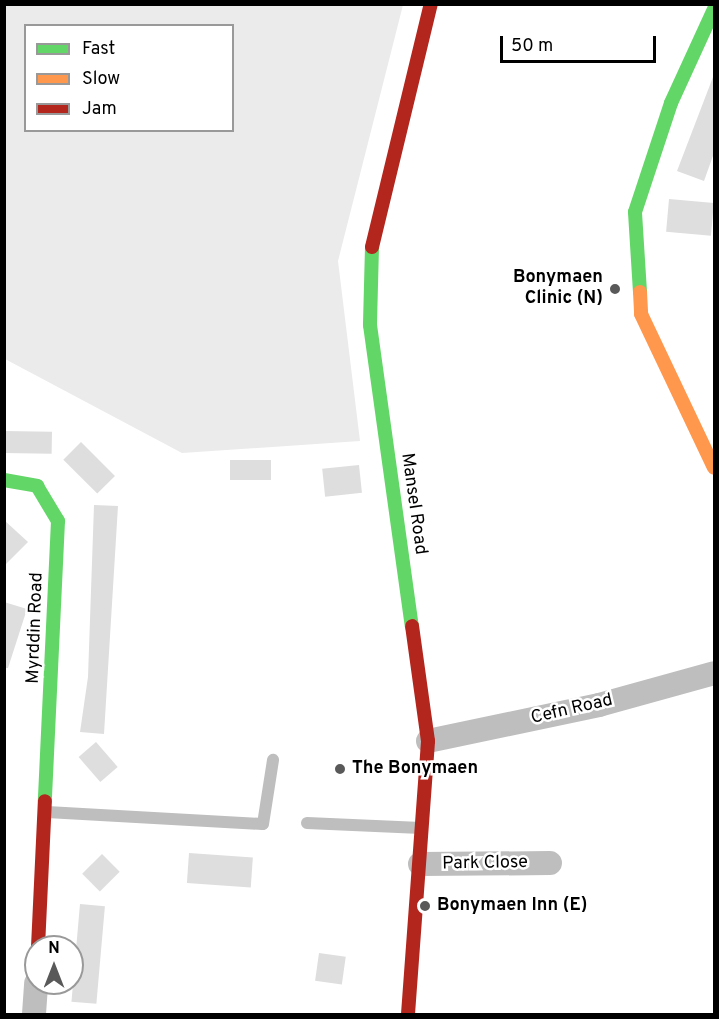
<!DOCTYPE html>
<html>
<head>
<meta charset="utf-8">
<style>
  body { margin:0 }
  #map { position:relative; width:719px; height:1019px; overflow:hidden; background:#fff; font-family:Overpass,sans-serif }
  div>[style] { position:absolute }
  .green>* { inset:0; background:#ebebeb }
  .building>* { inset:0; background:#dedede; transform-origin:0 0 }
  .lane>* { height:12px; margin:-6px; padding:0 6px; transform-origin:6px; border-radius:6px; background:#bebebe }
  .street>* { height:24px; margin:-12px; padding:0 12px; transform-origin:12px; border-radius:12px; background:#bebebe }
  .fast>* { height:14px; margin:-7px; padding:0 7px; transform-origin:7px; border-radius:7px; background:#63d668 }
  .slow>* { height:14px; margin:-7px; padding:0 7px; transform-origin:7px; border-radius:7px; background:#ff974d }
  .jam>* { height:14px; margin:-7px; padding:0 7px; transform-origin:7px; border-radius:7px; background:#b3261e }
  .dots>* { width:16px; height:16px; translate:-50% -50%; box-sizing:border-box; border:3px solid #fff; border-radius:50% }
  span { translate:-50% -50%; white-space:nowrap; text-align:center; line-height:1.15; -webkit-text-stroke:5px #fff; paint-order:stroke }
  .poi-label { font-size:18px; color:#000; font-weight:700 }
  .right { translate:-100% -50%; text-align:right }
  .left { translate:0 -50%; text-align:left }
  .street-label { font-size:18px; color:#000 }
  .frame { position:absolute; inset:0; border:6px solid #000; pointer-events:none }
  .legend { position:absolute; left:24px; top:24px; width:210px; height:108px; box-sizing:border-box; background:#fff; border:2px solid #999; margin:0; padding:8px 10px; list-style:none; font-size:18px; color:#000 }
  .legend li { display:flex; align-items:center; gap:12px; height:30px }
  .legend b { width:30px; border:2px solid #999 }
  .north { position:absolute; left:24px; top:935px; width:60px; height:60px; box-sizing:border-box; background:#fff; border:2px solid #999; border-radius:50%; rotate:0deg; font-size:16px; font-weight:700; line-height:24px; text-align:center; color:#000 }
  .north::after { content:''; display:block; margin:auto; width:21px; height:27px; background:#595959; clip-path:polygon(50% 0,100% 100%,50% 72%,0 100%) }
  .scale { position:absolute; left:500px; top:36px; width:156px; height:27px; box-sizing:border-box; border:3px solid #000; border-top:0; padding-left:8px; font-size:18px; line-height:21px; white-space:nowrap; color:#000; -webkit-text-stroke:4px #fff; paint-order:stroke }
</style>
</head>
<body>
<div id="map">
  <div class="green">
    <i style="clip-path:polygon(evenodd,4px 5px,403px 5px,338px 261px,360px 441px,182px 453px,5px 359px,4px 5px,26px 26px,232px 26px,232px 130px,26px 130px,26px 26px)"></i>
  </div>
  <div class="building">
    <i style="clip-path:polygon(713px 77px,714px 153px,704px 181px,677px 171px)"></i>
    <i style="left:669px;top:199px;width:45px;height:33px;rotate:5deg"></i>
    <i style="left:4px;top:431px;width:48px;height:22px;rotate:1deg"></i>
    <i style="left:81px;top:442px;width:48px;height:25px;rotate:45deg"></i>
    <i style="left:230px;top:460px;width:41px;height:20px"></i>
    <i style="left:359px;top:465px;width:28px;height:37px;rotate:84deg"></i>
    <i style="clip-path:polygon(94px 505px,118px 506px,104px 734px,80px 732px,88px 677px)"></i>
    <i style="clip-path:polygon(4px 520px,28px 542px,4px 566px)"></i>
    <i style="clip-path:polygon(4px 602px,27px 609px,8px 668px,4px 668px)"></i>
    <i style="left:96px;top:742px;width:33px;height:23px;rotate:49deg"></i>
    <i style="left:189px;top:853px;width:64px;height:30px;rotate:4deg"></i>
    <i style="left:102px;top:854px;width:25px;height:28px;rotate:45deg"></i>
    <i style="left:80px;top:904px;width:25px;height:98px;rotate:5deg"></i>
    <i style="left:319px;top:953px;width:27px;height:28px;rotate:8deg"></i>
  </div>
  <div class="lane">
    <i style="left:47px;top:812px;width:216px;rotate:3.2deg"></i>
    <i style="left:263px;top:824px;width:65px;rotate:-81.1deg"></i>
    <i style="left:307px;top:823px;width:114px;rotate:2.5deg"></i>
  </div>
  <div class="street">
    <i style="left:428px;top:741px;width:175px;rotate:-11.9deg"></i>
    <i style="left:599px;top:705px;width:119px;rotate:-15.5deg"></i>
    <i style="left:420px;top:864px;width:130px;rotate:-0.4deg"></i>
    <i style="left:34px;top:1014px;width:31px;rotate:-86deg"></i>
  </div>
  <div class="fast">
    <i style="left:372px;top:247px;width:78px;rotate:91.5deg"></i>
    <i style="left:370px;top:325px;width:304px;rotate:82.1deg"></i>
    <i style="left:640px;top:292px;width:80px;rotate:-93.6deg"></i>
    <i style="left:635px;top:212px;width:115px;rotate:-71.7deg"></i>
    <i style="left:671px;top:103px;width:103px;rotate:-65.4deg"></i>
    <i style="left:4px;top:480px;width:34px;rotate:10deg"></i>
    <i style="left:37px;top:486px;width:41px;rotate:59deg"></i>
    <i style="left:58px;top:521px;width:280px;rotate:92.7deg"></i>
  </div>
  <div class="slow">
    <i style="left:640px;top:292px;width:22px;rotate:87deg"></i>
    <i style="left:641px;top:314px;width:170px;rotate:64.6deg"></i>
  </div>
  <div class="jam">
    <i style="left:372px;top:247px;width:250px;rotate:-76.4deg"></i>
    <i style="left:38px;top:947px;width:146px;rotate:-87.3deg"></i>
    <i style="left:408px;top:1014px;width:274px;rotate:-85.8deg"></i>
    <i style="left:428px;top:741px;width:116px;rotate:-97.9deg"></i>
  </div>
  <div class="dots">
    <i style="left:615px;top:289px;background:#595959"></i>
    <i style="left:340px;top:769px;background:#595959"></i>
    <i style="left:425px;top:906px;background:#595959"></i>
  </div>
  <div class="poi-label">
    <span class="right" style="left:603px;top:289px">Bonymaen<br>Clinic (N)</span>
    <span class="left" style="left:352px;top:769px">The Bonymaen</span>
    <span class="left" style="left:437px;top:906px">Bonymaen Inn (E)</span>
  </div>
  <div class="street-label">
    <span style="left:413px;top:504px;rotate:82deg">Mansel Road</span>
    <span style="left:36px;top:628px;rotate:-88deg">Myrddin Road</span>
    <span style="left:572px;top:710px;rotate:-13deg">Cefn Road</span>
    <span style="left:485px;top:864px;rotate:-1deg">Park Close</span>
  </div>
  <div class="frame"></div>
  <ul class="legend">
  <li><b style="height:8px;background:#63d668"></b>Fast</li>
  <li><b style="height:8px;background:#ff974d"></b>Slow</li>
  <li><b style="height:8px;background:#b3261e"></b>Jam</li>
  </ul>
  <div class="north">N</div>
  <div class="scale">50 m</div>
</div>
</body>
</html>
